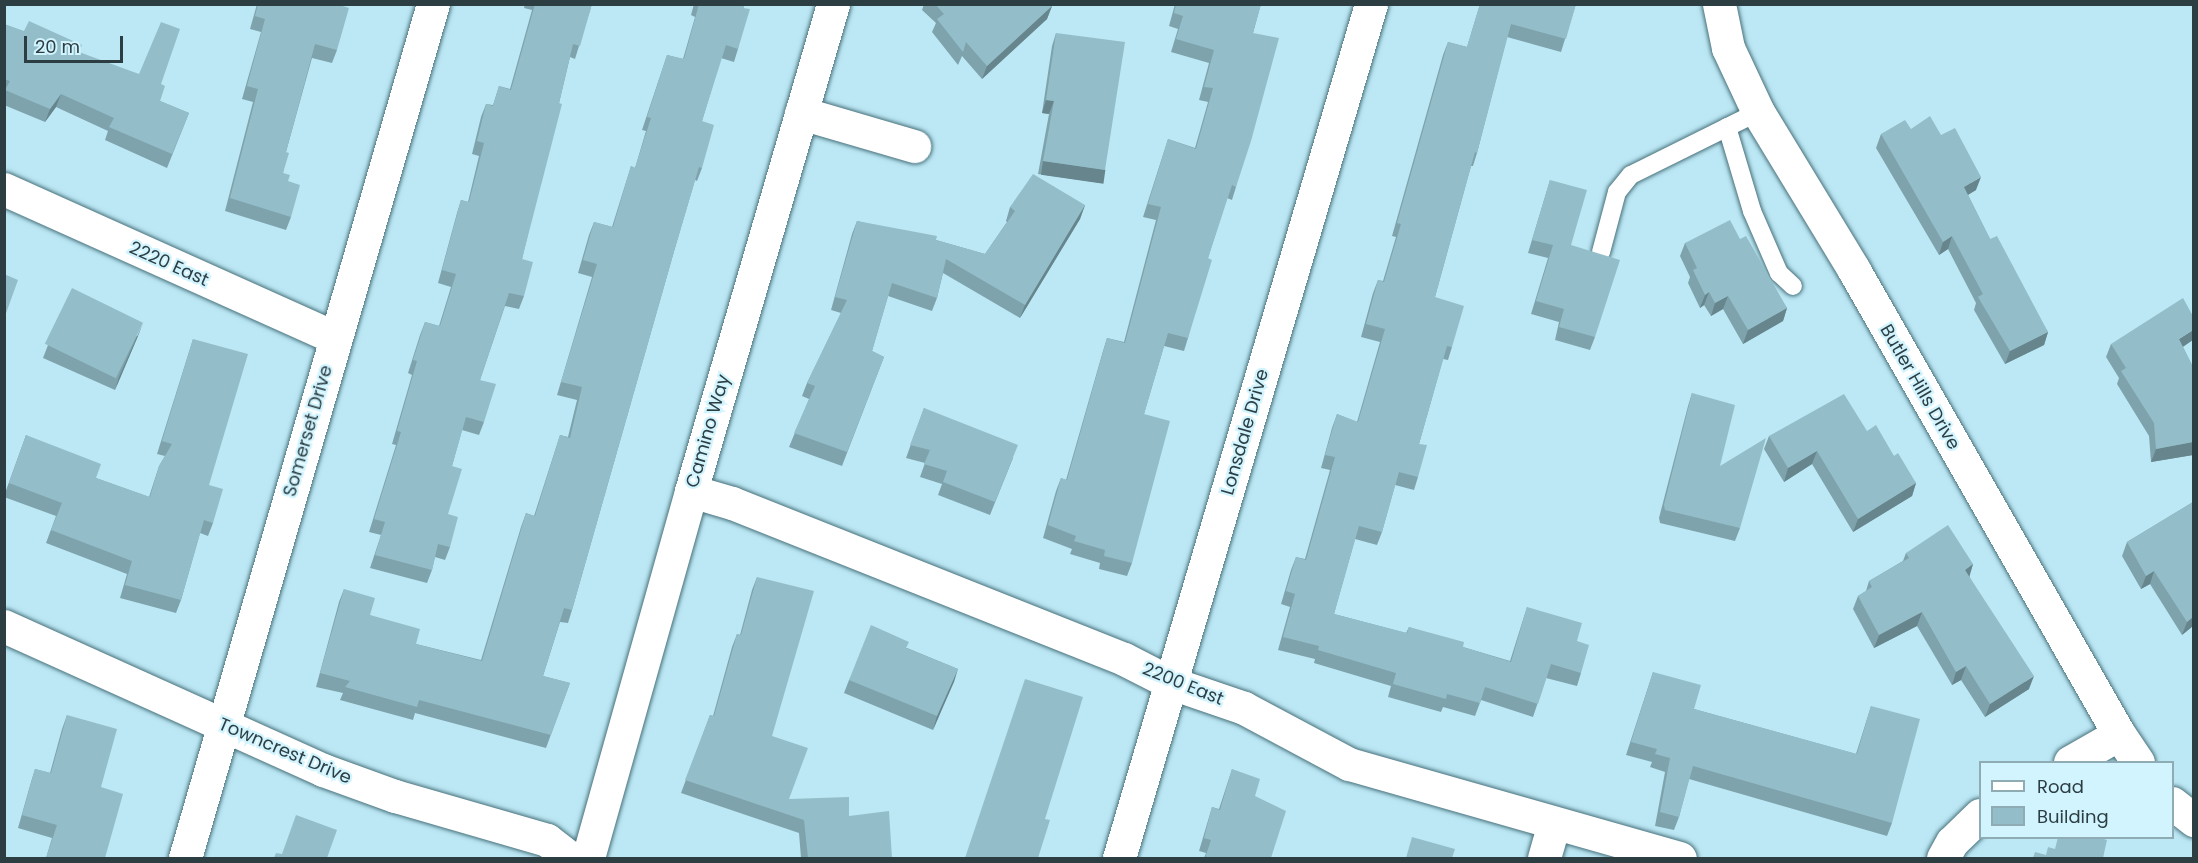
<!DOCTYPE html>
<html>
<head>
<meta charset="utf-8">
<style>
  body { margin:0 }
  #map { position:relative; width:2198px; height:863px; overflow:hidden; background:#bce8f5; font-family:Poppins,sans-serif }
  div>[style] { position:absolute }
  .roads { filter:drop-shadow(0 0 2px #48717b) drop-shadow(0 0 2px #48717b) }
  .lane>* { height:18px; margin:-9px; padding:0 9px; transform-origin:9px; border-radius:9px; background:#fff }
  .street>* { height:33px; margin:-16.5px; padding:0 16.5px; transform-origin:16.5px; border-radius:16.5px; background:#fff }
  .wall>* { inset:0; background:#7ea3ad }
  .shaded-wall>* { inset:0; background:#67858d; transform-origin:0 0 }
  .building>* { inset:0; background:#93bec9; transform-origin:0 0 }
  span { translate:-50% -50%; white-space:nowrap; text-align:center; line-height:1.15; -webkit-text-stroke:4.5px #d1f4fe; paint-order:stroke }
  .street-label { font-size:18px; color:#2d3e43 }
  .frame { position:absolute; inset:0; border:6px solid #2d3e43; pointer-events:none }
  .legend { position:absolute; left:1979px; top:761px; width:195px; height:78px; box-sizing:border-box; background:#d1f4fe; border:2px solid #8fabb3; margin:0; padding:8px 10px; list-style:none; font-size:18px; color:#2d3e43 }
  .legend li { display:flex; align-items:center; gap:12px; height:30px }
  .legend b { width:30px; border:2px solid #8fabb3 }
  .scale { position:absolute; left:24px; top:36px; width:99px; height:27px; box-sizing:border-box; border:3px solid #2d3e43; border-top:0; padding-left:8px; font-size:18px; line-height:21px; white-space:nowrap; color:#2d3e43; -webkit-text-stroke:4px #d1f4fe; paint-order:stroke }
</style>
</head>
<body>
<div id="map">
  <div class="roads">
    <div class="lane">
      <i style="left:1727px;top:127px;width:88px;rotate:73.4deg"></i>
      <i style="left:1752px;top:211px;width:68px;rotate:66.5deg"></i>
      <i style="left:1779px;top:273px;width:19px;rotate:43deg"></i>
      <i style="left:1601px;top:252px;width:62px;rotate:-75.1deg"></i>
      <i style="left:1617px;top:192px;width:22px;rotate:-51deg"></i>
      <i style="left:1631px;top:175px;width:142px;rotate:-26.4deg"></i>
    </div>
    <div class="street">
      <i style="left:1719px;top:4px;width:45px;rotate:78.4deg"></i>
      <i style="left:1728px;top:48px;width:71px;rotate:64.9deg"></i>
      <i style="left:1758px;top:112px;width:185px;rotate:58.7deg"></i>
      <i style="left:1854px;top:270px;width:534px;rotate:60.27deg"></i>
      <i style="left:2119px;top:734px;width:34px;rotate:56deg"></i>
      <i style="left:801px;top:113px;width:118px;rotate:16.3deg"></i>
      <i style="left:4px;top:189px;width:363px;rotate:24.2deg"></i>
      <i style="left:691px;top:491px;width:43px;rotate:16.3deg"></i>
      <i style="left:732px;top:503px;width:422px;rotate:21.7deg"></i>
      <i style="left:1124px;top:659px;width:53px;rotate:27.1deg"></i>
      <i style="left:1171px;top:683px;width:77px;rotate:18.9deg"></i>
      <i style="left:1244px;top:708px;width:119px;rotate:28.1deg"></i>
      <i style="left:1349px;top:764px;width:344px;rotate:15.9deg"></i>
      <i style="left:4px;top:626px;width:350px;rotate:24.3deg"></i>
      <i style="left:323px;top:770px;width:77px;rotate:19.9deg"></i>
      <i style="left:395px;top:796px;width:158px;rotate:16.1deg"></i>
      <i style="left:547px;top:840px;width:29px;rotate:38deg"></i>
      <i style="left:2070px;top:762px;width:56px;rotate:-29.7deg"></i>
      <i style="left:2172px;top:803px;width:28px;rotate:38deg"></i>
      <i style="left:185px;top:858px;width:889px;rotate:-73.81deg"></i>
      <i style="left:588px;top:858px;width:381px;rotate:-74.3deg"></i>
      <i style="left:691px;top:491px;width:507px;rotate:-73.74deg"></i>
      <i style="left:1119px;top:858px;width:890px;rotate:-73.56deg"></i>
      <i style="left:1544px;top:858px;width:35px;rotate:-74deg"></i>
      <i style="left:1943px;top:858px;width:18px;rotate:-61deg"></i>
      <i style="left:1952px;top:842px;width:39px;rotate:-44deg"></i>
    </div>
  </div>
  <div class="wall">
    <i style="clip-path:polygon(257px 4px,337px 4px,337px 50px,332px 63px,312px 58px,286px 152px,283px 173px,288px 181px,291px 217px,286px 230px,225px 211px,253px 102px,242px 99px,261px 32px,250px 29px)"></i>
    <i style="clip-path:polygon(525px 4px,592px 4px,575px 59px,570px 57px,522px 259px,524px 296px,519px 309px,505px 306px,480px 380px,484px 422px,479px 435px,462px 430px,452px 466px,448px 514px,450px 547px,445px 560px,435px 557px,432px 570px,427px 583px,370px 568px,381px 535px,369px 532px,396px 445px,392px 444px,412px 375px,408px 373px,420px 335px,425px 322px,439px 326px,451px 287px,438px 283px,457px 213px,461px 200px,468px 202px,479px 156px,472px 154px,481px 117px,486px 104px,493px 105px,499px 86px,510px 89px,532px 10px,524px 8px)"></i>
    <i style="clip-path:polygon(694px 4px,744px 4px,738px 49px,734px 62px,721px 58px,702px 121px,702px 168px,697px 181px,695px 180px,675px 248px,572px 610px,568px 623px,560px 622px,543px 676px,570px 683px,546px 748px,415px 713px,413px 720px,340px 700px,343px 693px,316px 687px,339px 602px,344px 589px,370px 615px,416px 644px,481px 660px,521px 527px,526px 513px,534px 516px,560px 435px,568px 437px,577px 400px,557px 395px,592px 277px,578px 273px,589px 235px,594px 222px,612px 227px,631px 166px,635px 168px,646px 131px,642px 130px,667px 55px,683px 59px,695px 17px,691px 15px)"></i>
    <i style="clip-path:polygon(924px 4px,1051px 4px,1052px 6px,1047px 19px,982px 79px,962px 56px,958px 65px,932px 32px,936px 23px,922px 10px)"></i>
    <i style="clip-path:polygon(1175px 4px,1261px 4px,1253px 33px,1236px 187px,1232px 200px,1227px 198px,1208px 258px,1188px 338px,1184px 351px,1164px 346px,1144px 414px,1132px 563px,1127px 576px,1099px 569px,1100px 563px,1070px 554px,1072px 549px,1043px 538px,1056px 491px,1061px 478px,1066px 480px,1103px 351px,1107px 338px,1124px 342px,1156px 220px,1143px 217px,1168px 139px,1195px 148px,1208px 102px,1199px 100px,1209px 63px,1171px 52px,1178px 29px,1169px 26px)"></i>
    <i style="clip-path:polygon(1480px 4px,1576px 4px,1561px 52px,1507px 37px,1477px 153px,1473px 166px,1471px 166px,1435px 297px,1452px 347px,1448px 360px,1443px 359px,1419px 444px,1418px 477px,1414px 490px,1395px 485px,1382px 532px,1377px 545px,1355px 539px,1334px 614px,1406px 633px,1409px 627px,1463px 647px,1510px 661px,1527px 607px,1577px 641px,1581px 673px,1577px 686px,1546px 678px,1533px 717px,1481px 700px,1475px 716px,1443px 707px,1441px 712px,1388px 697px,1391px 686px,1314px 663px,1315px 659px,1278px 650px,1290px 607px,1281px 604px,1291px 570px,1296px 557px,1305px 559px,1330px 470px,1321px 468px,1332px 428px,1337px 414px,1357px 422px,1380px 342px,1361px 337px,1373px 293px,1378px 280px,1383px 281px,1396px 237px,1392px 236px,1443px 55px,1448px 42px,1467px 47px)"></i>
    <i style="clip-path:polygon(4px 24px,161px 84px,160px 101px,189px 113px,167px 168px,105px 140px,108px 131px,56px 107px,45px 122px,4px 105px)"></i>
    <i style="clip-path:polygon(1056px 33px,1105px 170px,1101px 183px,1038px 174px,1049px 114px,1042px 113px,1052px 46px)"></i>
    <i style="clip-path:polygon(1911px 129px,1941px 135px,1976px 190px,1968px 195px,1990px 239px,2048px 332px,2044px 345px,2005px 364px,1974px 310px,1976px 303px,1948px 249px,1939px 255px,1876px 148px,1881px 134px)"></i>
    <i style="clip-path:polygon(1550px 180px,1571px 245px,1595px 337px,1590px 350px,1555px 340px,1559px 322px,1531px 314px,1548px 258px,1528px 253px)"></i>
    <i style="clip-path:polygon(1085px 205px,1080px 219px,1020px 318px,943px 273px,937px 298px,932px 311px,888px 296px,872px 351px,884px 357px,842px 466px,789px 447px,809px 399px,802px 396px,807px 383px,841px 313px,831px 310px,852px 234px,857px 221px,936px 240px,985px 254px,1007px 222px,1006px 221px,1010px 207px)"></i>
    <i style="clip-path:polygon(1740px 239px,1787px 308px,1783px 321px,1743px 344px,1723px 309px,1711px 316px,1704px 305px,1700px 308px,1688px 283px,1690px 277px,1680px 256px,1685px 243px)"></i>
    <i style="clip-path:polygon(138px 336px,115px 390px,43px 358px,48px 345px)"></i>
    <i style="clip-path:polygon(193px 339px,213px 523px,208px 536px,200px 533px,181px 600px,176px 613px,120px 598px,127px 574px,46px 543px,56px 516px,4px 497px,4px 496px,26px 435px,96px 478px,149px 497px,159px 466px,165px 456px,157px 454px)"></i>
    <i style="clip-path:polygon(2111px 344px,2183px 347px,2193px 367px,2193px 455px,2151px 462px,2149px 436px,2117px 384px,2119px 378px,2106px 357px)"></i>
    <i style="clip-path:polygon(1692px 393px,1740px 528px,1735px 541px,1660px 523px,1659px 518px,1688px 406px)"></i>
    <i style="clip-path:polygon(924px 408px,1013px 458px,990px 515px,938px 495px,942px 484px,920px 477px,925px 463px,906px 458px)"></i>
    <i style="clip-path:polygon(1867px 431px,1894px 456px,1916px 483px,1912px 496px,1853px 532px,1812px 464px,1784px 482px,1764px 449px,1769px 436px)"></i>
    <i style="clip-path:polygon(2193px 502px,2193px 626px,2182px 635px,2150px 584px,2141px 589px,2122px 556px,2127px 542px)"></i>
    <i style="clip-path:polygon(1906px 553px,1973px 564px,1969px 576px,2029px 689px,1985px 717px,1961px 680px,1952px 685px,1917px 626px,1874px 648px,1853px 609px,1858px 596px,1866px 591px,1869px 581px,1903px 561px)"></i>
    <i style="clip-path:polygon(757px 577px,772px 736px,789px 799px,849px 816px,892px 858px,801px 858px,799px 833px,681px 793px,710px 715px,713px 716px,732px 647px,737px 634px,740px 635px,752px 590px)"></i>
    <i style="clip-path:polygon(907px 648px,958px 669px,933px 730px,844px 693px,849px 680px)"></i>
    <i style="clip-path:polygon(1653px 672px,1694px 709px,1856px 754px,1871px 706px,1892px 823px,1887px 836px,1689px 779px,1679px 817px,1674px 830px,1655px 826px,1665px 772px,1650px 767px,1652px 762px,1626px 755px)"></i>
    <i style="clip-path:polygon(67px 715px,101px 787px,105px 858px,46px 858px,52px 838px,18px 828px,31px 782px,35px 769px,50px 773px,62px 729px)"></i>
    <i style="clip-path:polygon(1232px 769px,1255px 796px,1271px 858px,1204px 858px,1206px 853px,1199px 851px,1212px 807px,1219px 809px)"></i>
  </div>
  <div class="shaded-wall">
    <i style="clip-path:polygon(1052px 6px,1047px 19px,982px 79px,987px 66px)"></i>
    <i style="clip-path:polygon(61px 94px,56px 107px,45px 122px,50px 109px)"></i>
    <i style="clip-path:polygon(1046px 100px,1054px 101px,1049px 114px,1042px 113px)"></i>
    <i style="left:1043px;top:161px;width:63px;height:14px;rotate:8deg"></i>
    <i style="clip-path:polygon(1981px 177px,1976px 190px,1959px 200px,1964px 187px)"></i>
    <i style="clip-path:polygon(1085px 205px,1080px 219px,1020px 318px,1025px 305px)"></i>
    <i style="clip-path:polygon(1952px 236px,1948px 249px,1939px 255px,1943px 242px)"></i>
    <i style="clip-path:polygon(1709px 292px,1704px 305px,1700px 308px,1705px 295px)"></i>
    <i style="clip-path:polygon(1728px 296px,1723px 309px,1711px 316px,1715px 303px)"></i>
    <i style="clip-path:polygon(1787px 308px,1783px 321px,1743px 344px,1748px 330px)"></i>
    <i style="clip-path:polygon(143px 323px,138px 336px,115px 390px,119px 377px)"></i>
    <i style="clip-path:polygon(2193px 330px,2193px 340px,2174px 353px,2179px 339px)"></i>
    <i style="clip-path:polygon(2048px 332px,2044px 345px,2005px 364px,2010px 351px)"></i>
    <i style="clip-path:polygon(2193px 442px,2193px 455px,2151px 462px,2156px 449px)"></i>
    <i style="clip-path:polygon(1817px 451px,1812px 464px,1784px 482px,1788px 468px)"></i>
    <i style="clip-path:polygon(1916px 483px,1912px 496px,1853px 532px,1858px 519px)"></i>
    <i style="clip-path:polygon(1973px 564px,1969px 578px,1965px 570px)"></i>
    <i style="clip-path:polygon(2154px 571px,2150px 584px,2141px 589px,2146px 576px)"></i>
    <i style="clip-path:polygon(1922px 612px,1917px 626px,1874px 648px,1879px 635px)"></i>
    <i style="clip-path:polygon(2193px 617px,2193px 626px,2182px 635px,2187px 622px)"></i>
    <i style="clip-path:polygon(1966px 666px,1961px 680px,1952px 685px,1956px 672px)"></i>
    <i style="clip-path:polygon(958px 669px,954px 682px,933px 730px,937px 716px)"></i>
    <i style="clip-path:polygon(2034px 676px,2029px 689px,1985px 717px,1990px 704px)"></i>
  </div>
  <div class="building">
    <i style="clip-path:polygon(258px 4px,337px 4px,349px 8px,337px 50px,315px 44px,286px 152px,289px 153px,283px 173px,290px 175px,288px 181px,300px 185px,291px 217px,230px 198px,258px 89px,247px 86px,265px 19px,255px 16px)"></i>
    <i style="clip-path:polygon(535px 4px,592px 4px,580px 46px,573px 44px,559px 103px,562px 104px,522px 259px,533px 262px,524px 296px,509px 293px,480px 380px,496px 384px,484px 422px,466px 417px,452px 466px,462px 469px,448px 514px,458px 517px,450px 547px,438px 544px,432px 570px,375px 555px,385px 522px,374px 519px,401px 432px,397px 431px,417px 361px,413px 360px,425px 322px,440px 326px,456px 274px,442px 270px,461px 200px,469px 202px,484px 143px,477px 141px,486px 104px,493px 106px,499px 86px,511px 90px)"></i>
    <i style="clip-path:polygon(699px 4px,744px 4px,743px 8px,750px 9px,738px 49px,726px 45px,702px 121px,714px 125px,702px 168px,699px 167px,675px 248px,572px 610px,564px 608px,543px 676px,570px 683px,551px 735px,419px 700px,417px 707px,345px 687px,350px 681px,320px 673px,344px 589px,375px 598px,370px 615px,420px 629px,416px 644px,482px 661px,526px 513px,535px 516px,560px 435px,570px 438px,582px 387px,561px 382px,597px 264px,583px 260px,594px 222px,613px 227px,631px 166px,635px 168px,651px 118px,647px 117px,667px 55px,684px 59px)"></i>
    <i style="clip-path:polygon(935px 4px,1051px 4px,1052px 6px,987px 66px,966px 42px,963px 52px,937px 19px,944px 14px)"></i>
    <i style="clip-path:polygon(1176px 4px,1261px 4px,1253px 33px,1279px 38px,1251px 141px,1236px 187px,1232px 185px,1208px 258px,1212px 260px,1188px 338px,1168px 333px,1144px 414px,1170px 421px,1132px 563px,1104px 556px,1105px 550px,1074px 541px,1076px 536px,1048px 525px,1061px 478px,1067px 480px,1107px 338px,1125px 343px,1161px 207px,1148px 204px,1168px 139px,1196px 149px,1213px 88px,1204px 87px,1214px 50px,1176px 39px,1183px 16px,1174px 13px)"></i>
    <i style="clip-path:polygon(1480px 4px,1576px 4px,1566px 39px,1511px 24px,1477px 153px,1475px 152px,1435px 297px,1464px 306px,1452px 347px,1447px 346px,1419px 444px,1427px 445px,1418px 477px,1399px 472px,1382px 532px,1359px 526px,1334px 614px,1407px 633px,1409px 627px,1464px 642px,1463px 647px,1511px 662px,1527px 607px,1582px 623px,1577px 641px,1589px 645px,1581px 673px,1551px 664px,1538px 704px,1485px 687px,1480px 703px,1447px 694px,1446px 699px,1393px 684px,1396px 673px,1318px 650px,1319px 646px,1283px 637px,1295px 594px,1286px 591px,1296px 557px,1306px 560px,1335px 457px,1325px 455px,1337px 414px,1358px 422px,1385px 329px,1366px 324px,1378px 280px,1384px 282px,1401px 224px,1397px 223px,1448px 42px,1467px 47px)"></i>
    <i style="clip-path:polygon(29px 21px,82px 45px,79px 52px,139px 74px,161px 22px,180px 29px,161px 84px,165px 86px,160px 101px,189px 113px,172px 154px,109px 127px,114px 118px,61px 94px,50px 109px,5px 90px,10px 81px,4px 79px,4px 24px,24px 31px)"></i>
    <i style="clip-path:polygon(1056px 33px,1125px 42px,1105px 170px,1043px 161px,1054px 101px,1046px 100px)"></i>
    <i style="clip-path:polygon(1930px 116px,1941px 135px,1955px 128px,1981px 177px,1964px 187px,1990px 239px,1997px 236px,2048px 332px,2010px 351px,1978px 297px,1983px 294px,1952px 236px,1943px 242px,1881px 134px,1905px 120px,1911px 129px)"></i>
    <i style="clip-path:polygon(1033px 174px,1085px 205px,1025px 305px,946px 259px,937px 298px,892px 283px,872px 351px,884px 357px,847px 452px,794px 433px,815px 386px,807px 383px,847px 300px,835px 297px,857px 221px,937px 236px,936px 240px,985px 254px,1015px 211px,1010px 207px)"></i>
    <i style="clip-path:polygon(1550px 180px,1587px 190px,1571px 245px,1620px 260px,1595px 337px,1559px 327px,1564px 309px,1536px 301px,1553px 245px,1532px 240px)"></i>
    <i style="clip-path:polygon(1730px 220px,1740px 239px,1746px 236px,1787px 308px,1748px 330px,1728px 296px,1715px 303px,1709px 292px,1705px 295px,1693px 270px,1697px 268px,1685px 243px)"></i>
    <i style="clip-path:polygon(4px 274px,18px 280px,4px 319px)"></i>
    <i style="left:72px;top:288px;width:79px;height:62px;rotate:26deg"></i>
    <i style="clip-path:polygon(2183px 298px,2193px 316px,2193px 330px,2179px 339px,2193px 367px,2193px 442px,2156px 449px,2154px 423px,2121px 371px,2126px 368px,2111px 344px)"></i>
    <i style="clip-path:polygon(193px 339px,248px 354px,209px 485px,223px 489px,213px 523px,204px 520px,181px 600px,125px 585px,132px 561px,51px 530px,62px 503px,9px 483px,26px 435px,101px 464px,96px 478px,150px 497px,159px 466px,172px 444px,162px 441px)"></i>
    <i style="clip-path:polygon(1692px 393px,1735px 405px,1720px 466px,1766px 438px,1740px 528px,1665px 510px,1664px 505px)"></i>
    <i style="clip-path:polygon(1844px 394px,1867px 431px,1876px 425px,1894px 456px,1898px 453px,1916px 483px,1858px 519px,1817px 451px,1788px 468px,1769px 436px)"></i>
    <i style="clip-path:polygon(924px 408px,1018px 445px,995px 502px,943px 482px,947px 471px,924px 464px,930px 450px,910px 445px)"></i>
    <i style="clip-path:polygon(2193px 502px,2193px 617px,2187px 622px,2154px 571px,2146px 576px,2127px 542px)"></i>
    <i style="clip-path:polygon(1948px 525px,1973px 564px,1965px 570px,2034px 676px,1990px 704px,1966px 666px,1956px 672px,1922px 612px,1879px 635px,1858px 596px,1872px 587px,1869px 581px,1909px 558px,1906px 553px)"></i>
    <i style="clip-path:polygon(757px 577px,814px 591px,772px 736px,808px 748px,789px 799px,849px 797px,849px 816px,889px 811px,892px 858px,808px 858px,804px 820px,685px 780px,710px 715px,714px 716px,737px 634px,741px 635px)"></i>
    <i style="clip-path:polygon(871px 625px,909px 642px,906px 648px,958px 669px,937px 716px,849px 680px)"></i>
    <i style="clip-path:polygon(1653px 672px,1701px 685px,1694px 709px,1857px 754px,1871px 706px,1920px 719px,1892px 823px,1693px 766px,1679px 817px,1660px 812px,1670px 758px,1655px 754px,1657px 749px,1631px 742px)"></i>
    <i style="clip-path:polygon(1025px 679px,1083px 697px,1045px 819px,1050px 820px,1038px 858px,965px 858px)"></i>
    <i style="clip-path:polygon(67px 715px,117px 729px,101px 787px,123px 794px,105px 858px,46px 858px,57px 825px,22px 815px,35px 769px,51px 773px)"></i>
    <i style="clip-path:polygon(1232px 769px,1260px 779px,1255px 796px,1286px 811px,1271px 858px,1205px 858px,1211px 840px,1204px 838px,1212px 807px,1220px 810px)"></i>
    <i style="clip-path:polygon(296px 815px,337px 830px,327px 858px,274px 858px,276px 853px,282px 854px)"></i>
    <i style="clip-path:polygon(1412px 837px,1455px 849px,1452px 858px,1406px 858px)"></i>
    <i style="clip-path:polygon(2058px 837px,2098px 837px,2107px 840px,2103px 858px,2033px 858px,2035px 852px,2046px 855px,2048px 847px,2055px 849px)"></i>
  </div>
  <div class="street-label">
    <span style="left:169px;top:264px;rotate:24deg">2220 East</span>
    <span style="left:1920px;top:387px;rotate:60deg">Butler Hills Drive</span>
    <span style="left:308px;top:431px;rotate:-74deg">Somerset Drive</span>
    <span style="left:708px;top:431px;rotate:-74deg">Camino Way</span>
    <span style="left:1245px;top:432px;rotate:-74deg">Lonsdale Drive</span>
    <span style="left:1183px;top:684px;rotate:22deg">2200 East</span>
    <span style="left:285px;top:751px;rotate:23deg">Towncrest Drive</span>
  </div>
  <div class="frame"></div>
  <ul class="legend">
  <li><b style="height:8px;background:#fff"></b>Road</li>
  <li><b style="height:16px;background:#93bec9"></b>Building</li>
  </ul>
  <div class="scale">20 m</div>
</div>
</body>
</html>
